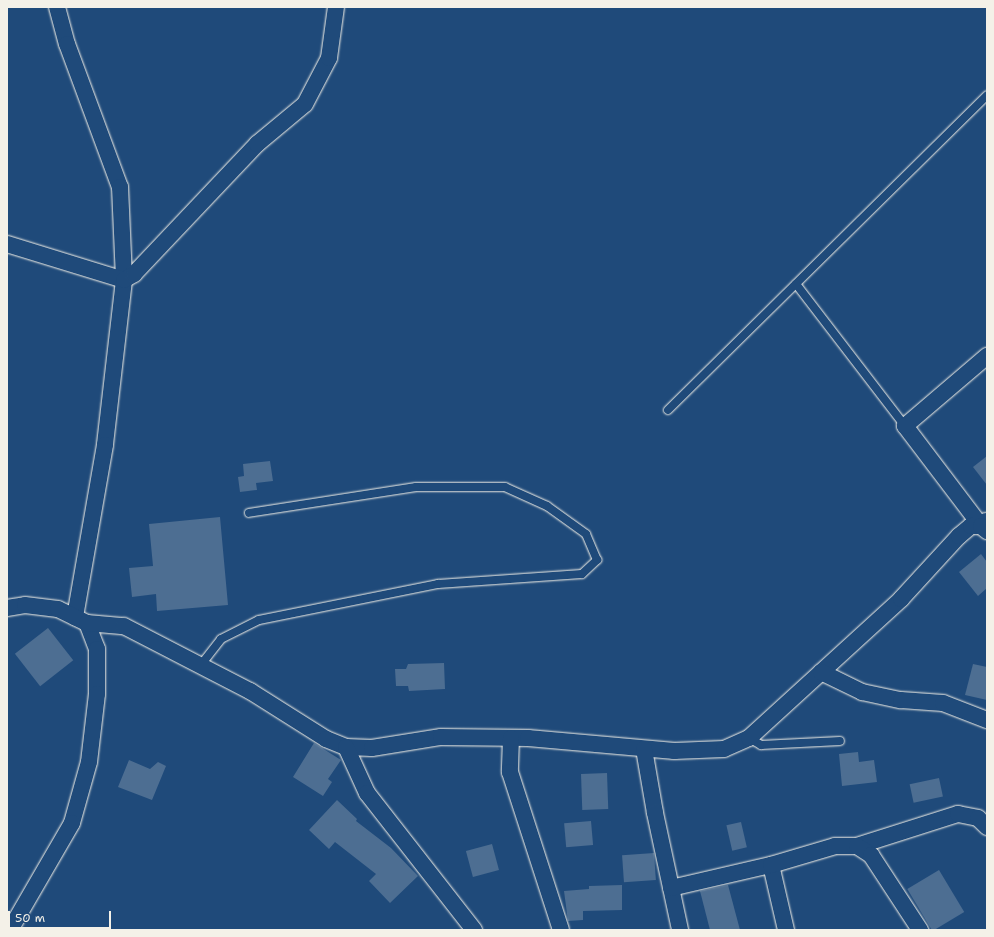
<!DOCTYPE html>
<html>
<head>
<meta charset="utf-8">
<style>
  body { margin:0 }
  #map { position:relative; width:994px; height:937px; overflow:hidden; background:#1f4a7a; font-family:"Shantell Sans",sans-serif }
  div>[style] { position:absolute }
  .building>* { inset:0; background:#4d6e92; transform-origin:0 0 }
  .roads { filter:drop-shadow(0 0 1px #f4f1e8) drop-shadow(0 0 1px #f4f1e8) }
  .service>* { height:8px; margin:-4px; padding:0 4px; transform-origin:4px; border-radius:4px; background:#1f4a7a }
  .minor>* { height:16px; margin:-8px; padding:0 8px; transform-origin:8px; border-radius:8px; background:#1f4a7a }
  span { translate:-50% -50%; white-space:nowrap; text-align:center; line-height:1.15; -webkit-text-stroke:3px #1f4a7a; paint-order:stroke }
  .frame { position:absolute; inset:0; border:8px solid #f4f1e8; pointer-events:none }
  .scale { position:absolute; left:8px; top:911px; width:103px; height:18px; box-sizing:border-box; border:2px solid #f4f1e8; border-top:0; padding-left:5px; font-size:12px; line-height:14px; white-space:nowrap; color:#f4f1e8; -webkit-text-stroke:3px #1f4a7a; paint-order:stroke }
</style>
</head>
<body>
<div id="map">
  <div class="building">
    <i style="clip-path:polygon(987px 456px,987px 485px,973px 467px)"></i>
    <i style="clip-path:polygon(270px 461px,273px 481px,256px 483px,257px 490px,240px 492px,238px 477px,244px 476px,243px 464px)"></i>
    <i style="clip-path:polygon(220px 517px,228px 605px,157px 611px,156px 594px,132px 597px,129px 568px,153px 566px,149px 524px)"></i>
    <i style="clip-path:polygon(981px 554px,987px 562px,987px 588px,978px 596px,959px 572px)"></i>
    <i style="left:48px;top:628px;width:41px;height:42px;rotate:52deg"></i>
    <i style="clip-path:polygon(444px 663px,445px 689px,409px 691px,408px 686px,396px 686px,395px 669px,406px 669px,408px 664px)"></i>
    <i style="clip-path:polygon(973px 664px,987px 667px,987px 700px,965px 695px)"></i>
    <i style="clip-path:polygon(314px 743px,341px 760px,328px 779px,332px 782px,323px 796px,293px 777px)"></i>
    <i style="clip-path:polygon(858px 752px,859px 762px,874px 760px,877px 782px,842px 786px,839px 754px)"></i>
    <i style="clip-path:polygon(129px 760px,150px 769px,158px 762px,166px 766px,152px 800px,118px 787px)"></i>
    <i style="left:607px;top:773px;width:36px;height:26px;rotate:88deg"></i>
    <i style="left:939px;top:778px;width:19px;height:30px;rotate:78deg"></i>
    <i style="clip-path:polygon(337px 800px,357px 819px,356px 821px,391px 848px,418px 876px,390px 903px,369px 881px,376px 874px,335px 842px,329px 849px,309px 830px)"></i>
    <i style="left:591px;top:821px;width:24px;height:27px;rotate:85deg"></i>
    <i style="left:741px;top:822px;width:26px;height:15px;rotate:77deg"></i>
    <i style="left:492px;top:844px;width:27px;height:27px;rotate:75deg"></i>
    <i style="left:654px;top:853px;width:27px;height:32px;rotate:86deg"></i>
    <i style="left:939px;top:870px;width:49px;height:37px;rotate:59deg"></i>
    <i style="clip-path:polygon(622px 885px,622px 910px,583px 911px,583px 920px,568px 921px,564px 891px,589px 889px,589px 886px)"></i>
    <i style="clip-path:polygon(728px 885px,740px 930px,710px 930px,700px 891px)"></i>
  </div>
  <div class="roads">
    <div class="service">
      <i style="left:796px;top:284px;width:179px;rotate:52.5deg"></i>
      <i style="left:668px;top:410px;width:448px;rotate:-44.6deg"></i>
      <i style="left:200px;top:666px;width:34px;rotate:-52deg"></i>
      <i style="left:221px;top:639px;width:42px;rotate:-26.6deg"></i>
      <i style="left:259px;top:620px;width:183px;rotate:-11.4deg"></i>
      <i style="left:438px;top:584px;width:144px;rotate:-4deg"></i>
      <i style="left:582px;top:574px;width:21px;rotate:-43deg"></i>
      <i style="left:597px;top:560px;width:28px;rotate:-113deg"></i>
      <i style="left:586px;top:534px;width:48px;rotate:-144.3deg"></i>
      <i style="left:547px;top:506px;width:46px;rotate:-155.7deg"></i>
      <i style="left:505px;top:487px;width:89px;rotate:180deg"></i>
      <i style="left:416px;top:487px;width:169px;rotate:171.2deg"></i>
      <i style="left:749px;top:738px;width:14px;rotate:30deg"></i>
      <i style="left:761px;top:745px;width:79px;rotate:-2.9deg"></i>
    </div>
    <div class="minor">
      <i style="left:57px;top:7px;width:38px;rotate:75deg"></i>
      <i style="left:67px;top:44px;width:153px;rotate:69.7deg"></i>
      <i style="left:120px;top:187px;width:93px;rotate:87.5deg"></i>
      <i style="left:124px;top:280px;width:166px;rotate:96.6deg"></i>
      <i style="left:105px;top:445px;width:175px;rotate:99.9deg"></i>
      <i style="left:7px;top:244px;width:122px;rotate:17.1deg"></i>
      <i style="left:124px;top:280px;width:12px;rotate:-31deg"></i>
      <i style="left:134px;top:274px;width:179px;rotate:-46.6deg"></i>
      <i style="left:257px;top:144px;width:62px;rotate:-39.8deg"></i>
      <i style="left:305px;top:104px;width:52px;rotate:-62.4deg"></i>
      <i style="left:329px;top:58px;width:51px;rotate:-82.2deg"></i>
      <i style="left:986px;top:521px;width:7px;rotate:135deg"></i>
      <i style="left:981px;top:526px;width:126px;rotate:-127.2deg"></i>
      <i style="left:905px;top:426px;width:108px;rotate:-40.5deg"></i>
      <i style="left:7px;top:608px;width:18px;rotate:-9deg"></i>
      <i style="left:25px;top:605px;width:33px;rotate:7deg"></i>
      <i style="left:58px;top:609px;width:32px;rotate:26deg"></i>
      <i style="left:87px;top:623px;width:28px;rotate:69deg"></i>
      <i style="left:97px;top:649px;width:45px;rotate:90deg"></i>
      <i style="left:97px;top:694px;width:68px;rotate:96.7deg"></i>
      <i style="left:89px;top:762px;width:63px;rotate:105.6deg"></i>
      <i style="left:72px;top:823px;width:124px;rotate:120.1deg"></i>
      <i style="left:87px;top:623px;width:37px;rotate:5deg"></i>
      <i style="left:124px;top:626px;width:142px;rotate:27.3deg"></i>
      <i style="left:250px;top:691px;width:90px;rotate:32.3deg"></i>
      <i style="left:326px;top:739px;width:22px;rotate:22deg"></i>
      <i style="left:346px;top:747px;width:26px;rotate:2deg"></i>
      <i style="left:372px;top:748px;width:70px;rotate:-9.1deg"></i>
      <i style="left:441px;top:737px;width:87px;rotate:0.7deg"></i>
      <i style="left:528px;top:738px;width:147px;rotate:5.1deg"></i>
      <i style="left:674px;top:751px;width:50px;rotate:-2.3deg"></i>
      <i style="left:724px;top:749px;width:27px;rotate:-24deg"></i>
      <i style="left:749px;top:738px;width:206px;rotate:-42.4deg"></i>
      <i style="left:901px;top:599px;width:86px;rotate:-47.4deg"></i>
      <i style="left:959px;top:536px;width:16px;rotate:-40deg"></i>
      <i style="left:971px;top:526px;width:10px"></i>
      <i style="left:981px;top:526px;width:8px;rotate:40deg"></i>
      <i style="left:821px;top:672px;width:46px;rotate:26deg"></i>
      <i style="left:862px;top:692px;width:40px;rotate:12deg"></i>
      <i style="left:901px;top:700px;width:42px;rotate:4.1deg"></i>
      <i style="left:943px;top:703px;width:47px;rotate:21.1deg"></i>
      <i style="left:511px;top:738px;width:34px;rotate:92deg"></i>
      <i style="left:510px;top:772px;width:166px;rotate:72.1deg"></i>
      <i style="left:346px;top:747px;width:51px;rotate:65.5deg"></i>
      <i style="left:367px;top:793px;width:174px;rotate:52deg"></i>
      <i style="left:644px;top:749px;width:65px;rotate:80.2deg"></i>
      <i style="left:655px;top:813px;width:120px;rotate:77.9deg"></i>
      <i style="left:857px;top:846px;width:106px;rotate:-17.6deg"></i>
      <i style="left:958px;top:814px;width:20px;rotate:11deg"></i>
      <i style="left:978px;top:818px;width:13px;rotate:45deg"></i>
      <i style="left:771px;top:865px;width:67px;rotate:77deg"></i>
      <i style="left:671px;top:888px;width:103px;rotate:-13deg"></i>
      <i style="left:771px;top:865px;width:67px;rotate:-16.5deg"></i>
      <i style="left:835px;top:846px;width:22px"></i>
      <i style="left:857px;top:846px;width:17px;rotate:33deg"></i>
      <i style="left:871px;top:855px;width:90px;rotate:56.8deg"></i>
    </div>
  </div>
  <div class="frame"></div>
  <div class="scale">50 m</div>
</div>
</body>
</html>
